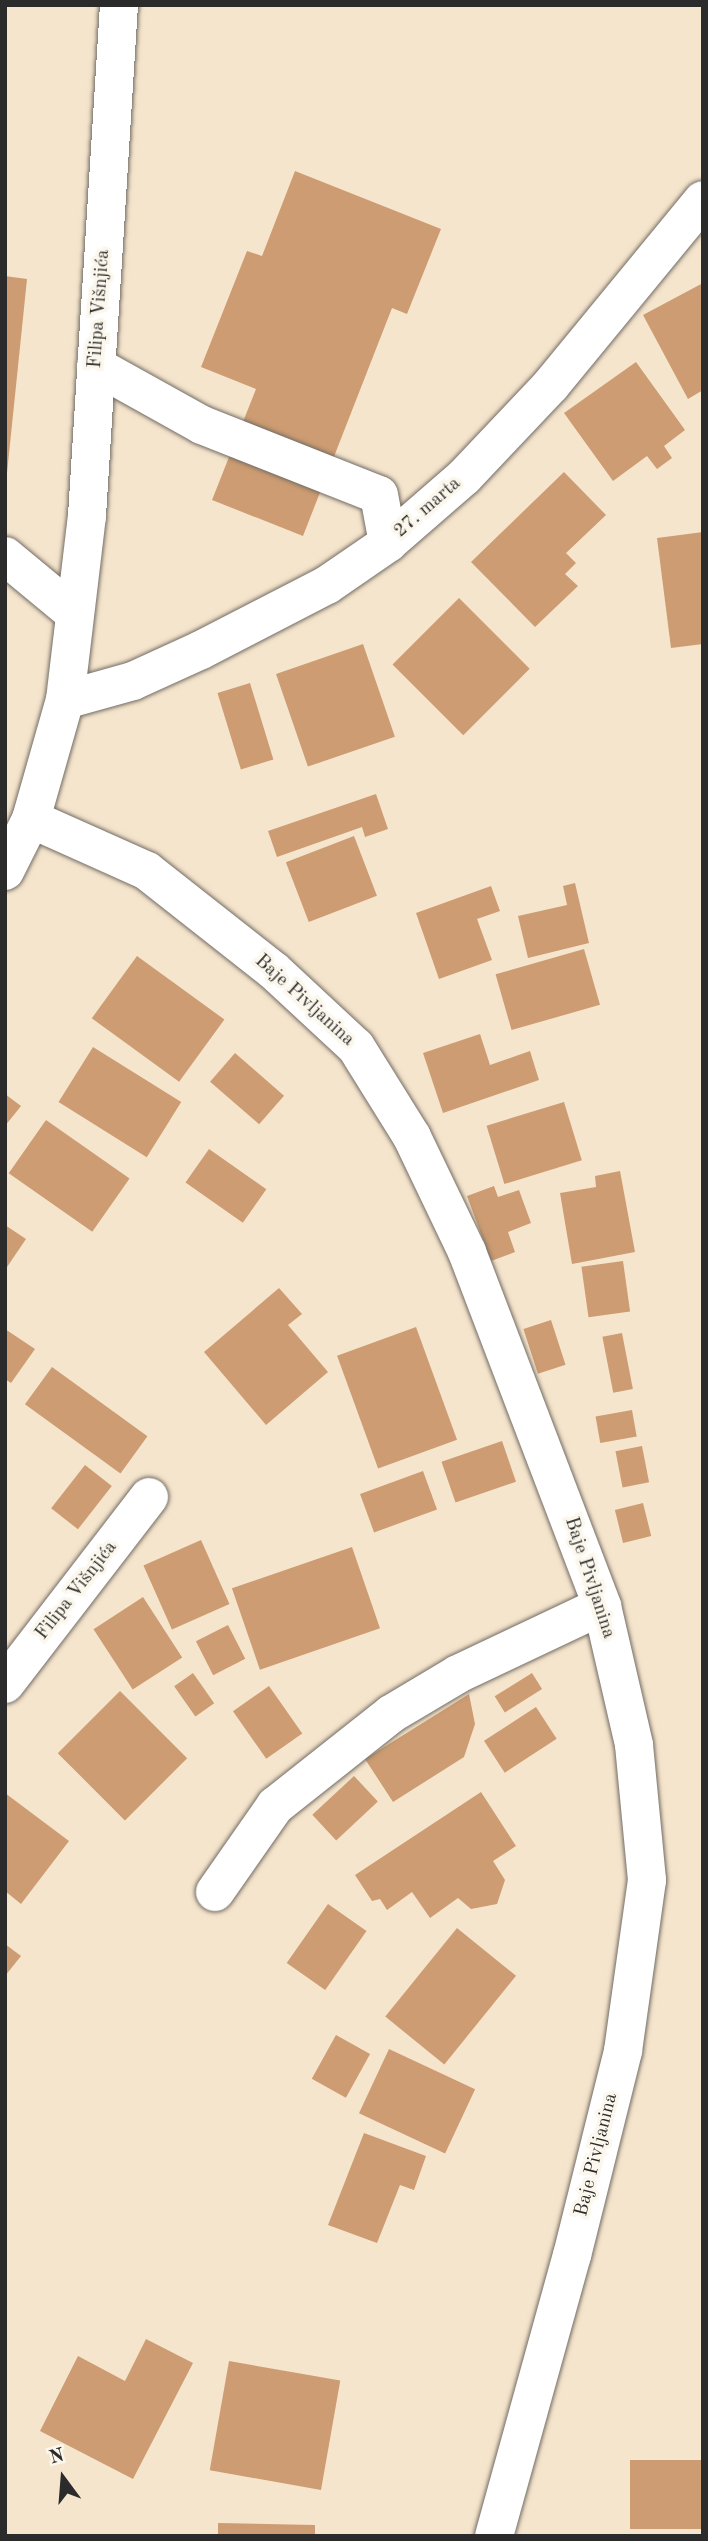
<!DOCTYPE html>
<html>
<head>
<meta charset="utf-8">
<style>
  body { margin:0 }
  #map { position:relative; width:708px; height:2541px; overflow:hidden; background:#f6e5cd; font-family:"Old Standard TT",serif }
  div>[style] { position:absolute }
  .building>* { inset:0; background:#cd9c72; transform-origin:0 0 }
  .roads { filter:drop-shadow(0 0 2px #726c64) drop-shadow(0 0 2px #726c64) }
  .minor>* { height:38px; margin:-19px; padding:0 19px; transform-origin:19px; border-radius:19px; background:#fff }
  .major>* { height:38px; margin:-19px; padding:0 19px; transform-origin:19px; border-radius:19px; background:#fff }
  span { translate:-50% -50%; white-space:nowrap; text-align:center; line-height:1.15; -webkit-text-stroke:7px #fbf7ec; paint-order:stroke }
  .street-label { font-size:19px; color:#2b2b2b }
  .frame { position:absolute; inset:0; border:7px solid #2b2b2b; pointer-events:none }
  .north { position:absolute; left:28px; top:2443px; width:70px; height:70px; -webkit-text-stroke:5px #fbf7ec; paint-order:stroke; rotate:344deg; font-size:19px; font-weight:700; line-height:28px; text-align:center; color:#2b2b2b }
  .north::after { content:''; display:block; margin:auto; width:24px; height:32px; background:#2b2b2b; clip-path:polygon(50% 0,100% 100%,50% 72%,0 100%) }
</style>
</head>
<body>
<div id="map">
  <div class="building">
    <i style="clip-path:polygon(295px 171px,441px 229px,407px 314px,392px 308px,303px 536px,212px 500px,256px 389px,201px 367px,247px 251px,262px 256px)"></i>
    <i style="clip-path:polygon(5px 276px,27px 279px,7px 473px,5px 473px)"></i>
    <i style="clip-path:polygon(703px 283px,703px 390px,688px 399px,643px 315px)"></i>
    <i style="clip-path:polygon(636px 362px,685px 430px,664px 446px,672px 458px,657px 469px,647px 456px,613px 481px,564px 413px)"></i>
    <i style="clip-path:polygon(564px 472px,606px 515px,566px 553px,576px 563px,565px 574px,578px 586px,535px 627px,471px 562px)"></i>
    <i style="clip-path:polygon(703px 532px,703px 644px,671px 648px,657px 538px)"></i>
    <i style="left:459px;top:598px;width:100px;height:94px;rotate:45deg"></i>
    <i style="left:363px;top:644px;width:98px;height:92px;rotate:71deg"></i>
    <i style="left:250px;top:683px;width:80px;height:34px;rotate:73deg"></i>
    <i style="clip-path:polygon(376px 794px,388px 829px,365px 837px,362px 827px,277px 857px,268px 831px)"></i>
    <i style="left:354px;top:836px;width:64px;height:73px;rotate:69deg"></i>
    <i style="clip-path:polygon(575px 883px,589px 943px,528px 958px,518px 916px,567px 905px,563px 886px)"></i>
    <i style="clip-path:polygon(491px 886px,500px 911px,477px 919px,492px 960px,439px 979px,416px 913px)"></i>
    <i style="left:584px;top:949px;width:58px;height:92px;rotate:74deg"></i>
    <i style="left:137px;top:956px;width:108px;height:77px;rotate:36deg"></i>
    <i style="clip-path:polygon(480px 1034px,490px 1065px,530px 1051px,539px 1080px,443px 1113px,423px 1053px)"></i>
    <i style="left:93px;top:1047px;width:104px;height:65px;rotate:32deg"></i>
    <i style="left:235px;top:1053px;width:65px;height:38px;rotate:41deg"></i>
    <i style="clip-path:polygon(5px 1094px,21px 1106px,5px 1126px)"></i>
    <i style="left:564px;top:1102px;width:61px;height:81px;rotate:73deg"></i>
    <i style="left:46px;top:1120px;width:102px;height:65px;rotate:35deg"></i>
    <i style="left:209px;top:1149px;width:70px;height:41px;rotate:35deg"></i>
    <i style="clip-path:polygon(620px 1171px,635px 1252px,572px 1264px,560px 1193px,596px 1187px,595px 1176px)"></i>
    <i style="clip-path:polygon(494px 1186px,498px 1197px,519px 1190px,531px 1223px,508px 1232px,515px 1252px,491px 1261px,467px 1196px)"></i>
    <i style="clip-path:polygon(5px 1225px,26px 1239px,5px 1270px)"></i>
    <i style="left:623px;top:1261px;width:51px;height:42px;rotate:82deg"></i>
    <i style="clip-path:polygon(279px 1288px,302px 1314px,288px 1325px,328px 1372px,266px 1425px,204px 1352px)"></i>
    <i style="left:551px;top:1320px;width:47px;height:29px;rotate:72deg"></i>
    <i style="left:416px;top:1327px;width:120px;height:84px;rotate:70deg"></i>
    <i style="clip-path:polygon(5px 1329px,35px 1349px,11px 1383px,5px 1379px)"></i>
    <i style="left:622px;top:1333px;width:57px;height:20px;rotate:79deg"></i>
    <i style="left:52px;top:1367px;width:118px;height:46px;rotate:36deg"></i>
    <i style="left:632px;top:1410px;width:27px;height:37px;rotate:80deg"></i>
    <i style="left:502px;top:1441px;width:43px;height:64px;rotate:71deg"></i>
    <i style="left:642px;top:1446px;width:37px;height:27px;rotate:79deg"></i>
    <i style="left:85px;top:1465px;width:34px;height:55px;rotate:38deg"></i>
    <i style="left:423px;top:1471px;width:41px;height:67px;rotate:70deg"></i>
    <i style="left:643px;top:1503px;width:34px;height:29px;rotate:76deg"></i>
    <i style="left:201px;top:1540px;width:70px;height:63px;rotate:66deg"></i>
    <i style="left:352px;top:1547px;width:86px;height:127px;rotate:71deg"></i>
    <i style="left:143px;top:1597px;width:72px;height:59px;rotate:57deg"></i>
    <i style="left:228px;top:1625px;width:38px;height:36px;rotate:63deg"></i>
    <i style="left:193px;top:1673px;width:37px;height:23px;rotate:55deg"></i>
    <i style="left:532px;top:1673px;width:19px;height:44px;rotate:58deg"></i>
    <i style="left:269px;top:1686px;width:58px;height:44px;rotate:55deg"></i>
    <i style="left:120px;top:1691px;width:95px;height:88px;rotate:45deg"></i>
    <i style="clip-path:polygon(469px 1694px,475px 1724px,464px 1757px,393px 1802px,365px 1759px)"></i>
    <i style="left:536px;top:1707px;width:38px;height:62px;rotate:57deg"></i>
    <i style="left:354px;top:1776px;width:35px;height:57px;rotate:47deg"></i>
    <i style="clip-path:polygon(481px 1792px,516px 1846px,493px 1861px,505px 1880px,497px 1904px,471px 1909px,458px 1898px,430px 1918px,412px 1892px,387px 1910px,380px 1899px,372px 1901px,355px 1875px)"></i>
    <i style="clip-path:polygon(5px 1793px,69px 1841px,21px 1904px,5px 1891px)"></i>
    <i style="left:328px;top:1904px;width:47px;height:72px;rotate:35deg"></i>
    <i style="left:457px;top:1928px;width:76px;height:114px;rotate:39deg"></i>
    <i style="clip-path:polygon(5px 1944px,21px 1956px,5px 1976px)"></i>
    <i style="left:336px;top:2035px;width:39px;height:50px;rotate:29deg"></i>
    <i style="left:389px;top:2049px;width:95px;height:71px;rotate:25deg"></i>
    <i style="clip-path:polygon(364px 2133px,426px 2156px,414px 2190px,400px 2185px,377px 2243px,328px 2225px)"></i>
    <i style="clip-path:polygon(146px 2339px,193px 2363px,133px 2479px,40px 2431px,78px 2356px,125px 2381px)"></i>
    <i style="left:229px;top:2361px;width:113px;height:111px;rotate:10deg"></i>
    <i style="left:703px;top:2460px;width:69px;height:73px;rotate:90deg"></i>
    <i style="clip-path:polygon(218px 2523px,315px 2525px,315px 2536px,218px 2536px)"></i>
  </div>
  <div class="roads">
    <div class="minor">
      <i style="left:96px;top:366px;width:121px;rotate:29.1deg"></i>
      <i style="left:202px;top:425px;width:190px;rotate:21.6deg"></i>
      <i style="left:379px;top:495px;width:49px;rotate:79.4deg"></i>
      <i style="left:5px;top:556px;width:89px;rotate:39.6deg"></i>
      <i style="left:65px;top:700px;width:71px;rotate:-15.6deg"></i>
      <i style="left:133px;top:681px;width:75px;rotate:-24.5deg"></i>
      <i style="left:201px;top:650px;width:142px;rotate:-27.3deg"></i>
      <i style="left:327px;top:585px;width:74px;rotate:-34.5deg"></i>
      <i style="left:388px;top:543px;width:101px;rotate:-41deg"></i>
      <i style="left:464px;top:477px;width:127px;rotate:-46.6deg"></i>
      <i style="left:551px;top:385px;width:239px;rotate:-50.6deg"></i>
      <i style="left:31px;top:819px;width:127px;rotate:24.1deg"></i>
      <i style="left:147px;top:871px;width:160px;rotate:38.2deg"></i>
      <i style="left:273px;top:970px;width:113px;rotate:42.9deg"></i>
      <i style="left:356px;top:1047px;width:106px;rotate:58.1deg"></i>
      <i style="left:412px;top:1137px;width:127px;rotate:64.4deg"></i>
      <i style="left:467px;top:1252px;width:379px;rotate:69.1deg"></i>
      <i style="left:602px;top:1606px;width:143px;rotate:77deg"></i>
      <i style="left:634px;top:1745px;width:136px;rotate:84.5deg"></i>
      <i style="left:647px;top:1880px;width:173px;rotate:98deg"></i>
      <i style="left:623px;top:2051px;width:210px;rotate:104deg"></i>
      <i style="left:572px;top:2255px;width:292px;rotate:105.5deg"></i>
      <i style="left:5px;top:1684px;width:236px;rotate:-52.4deg"></i>
      <i style="left:215px;top:1892px;width:105px;rotate:-55.1deg"></i>
      <i style="left:275px;top:1806px;width:148px;rotate:-38.4deg"></i>
      <i style="left:391px;top:1714px;width:78px;rotate:-30.8deg"></i>
      <i style="left:458px;top:1674px;width:159px;rotate:-25.3deg"></i>
    </div>
    <div class="major">
      <i style="left:5px;top:871px;width:58px;rotate:-63.4deg"></i>
      <i style="left:31px;top:819px;width:124px;rotate:-74.1deg"></i>
      <i style="left:65px;top:700px;width:185px;rotate:-83.2deg"></i>
      <i style="left:87px;top:516px;width:512px;rotate:-86.42deg"></i>
    </div>
  </div>
  <div class="street-label">
    <span style="left:100px;top:309px;rotate:-86deg">Filipa Višnjića</span>
    <span style="left:428px;top:508px;rotate:-41deg">27. marta</span>
    <span style="left:304px;top:1001px;rotate:42deg">Baje Pivljanina</span>
    <span style="left:589px;top:1578px;rotate:72deg">Baje Pivljanina</span>
    <span style="left:77px;top:1591px;rotate:-52deg">Filipa Višnjića</span>
    <span style="left:597px;top:2155px;rotate:-76deg">Baje Pivljanina</span>
  </div>
  <div class="frame"></div>
  <div class="north">N</div>
</div>
</body>
</html>
